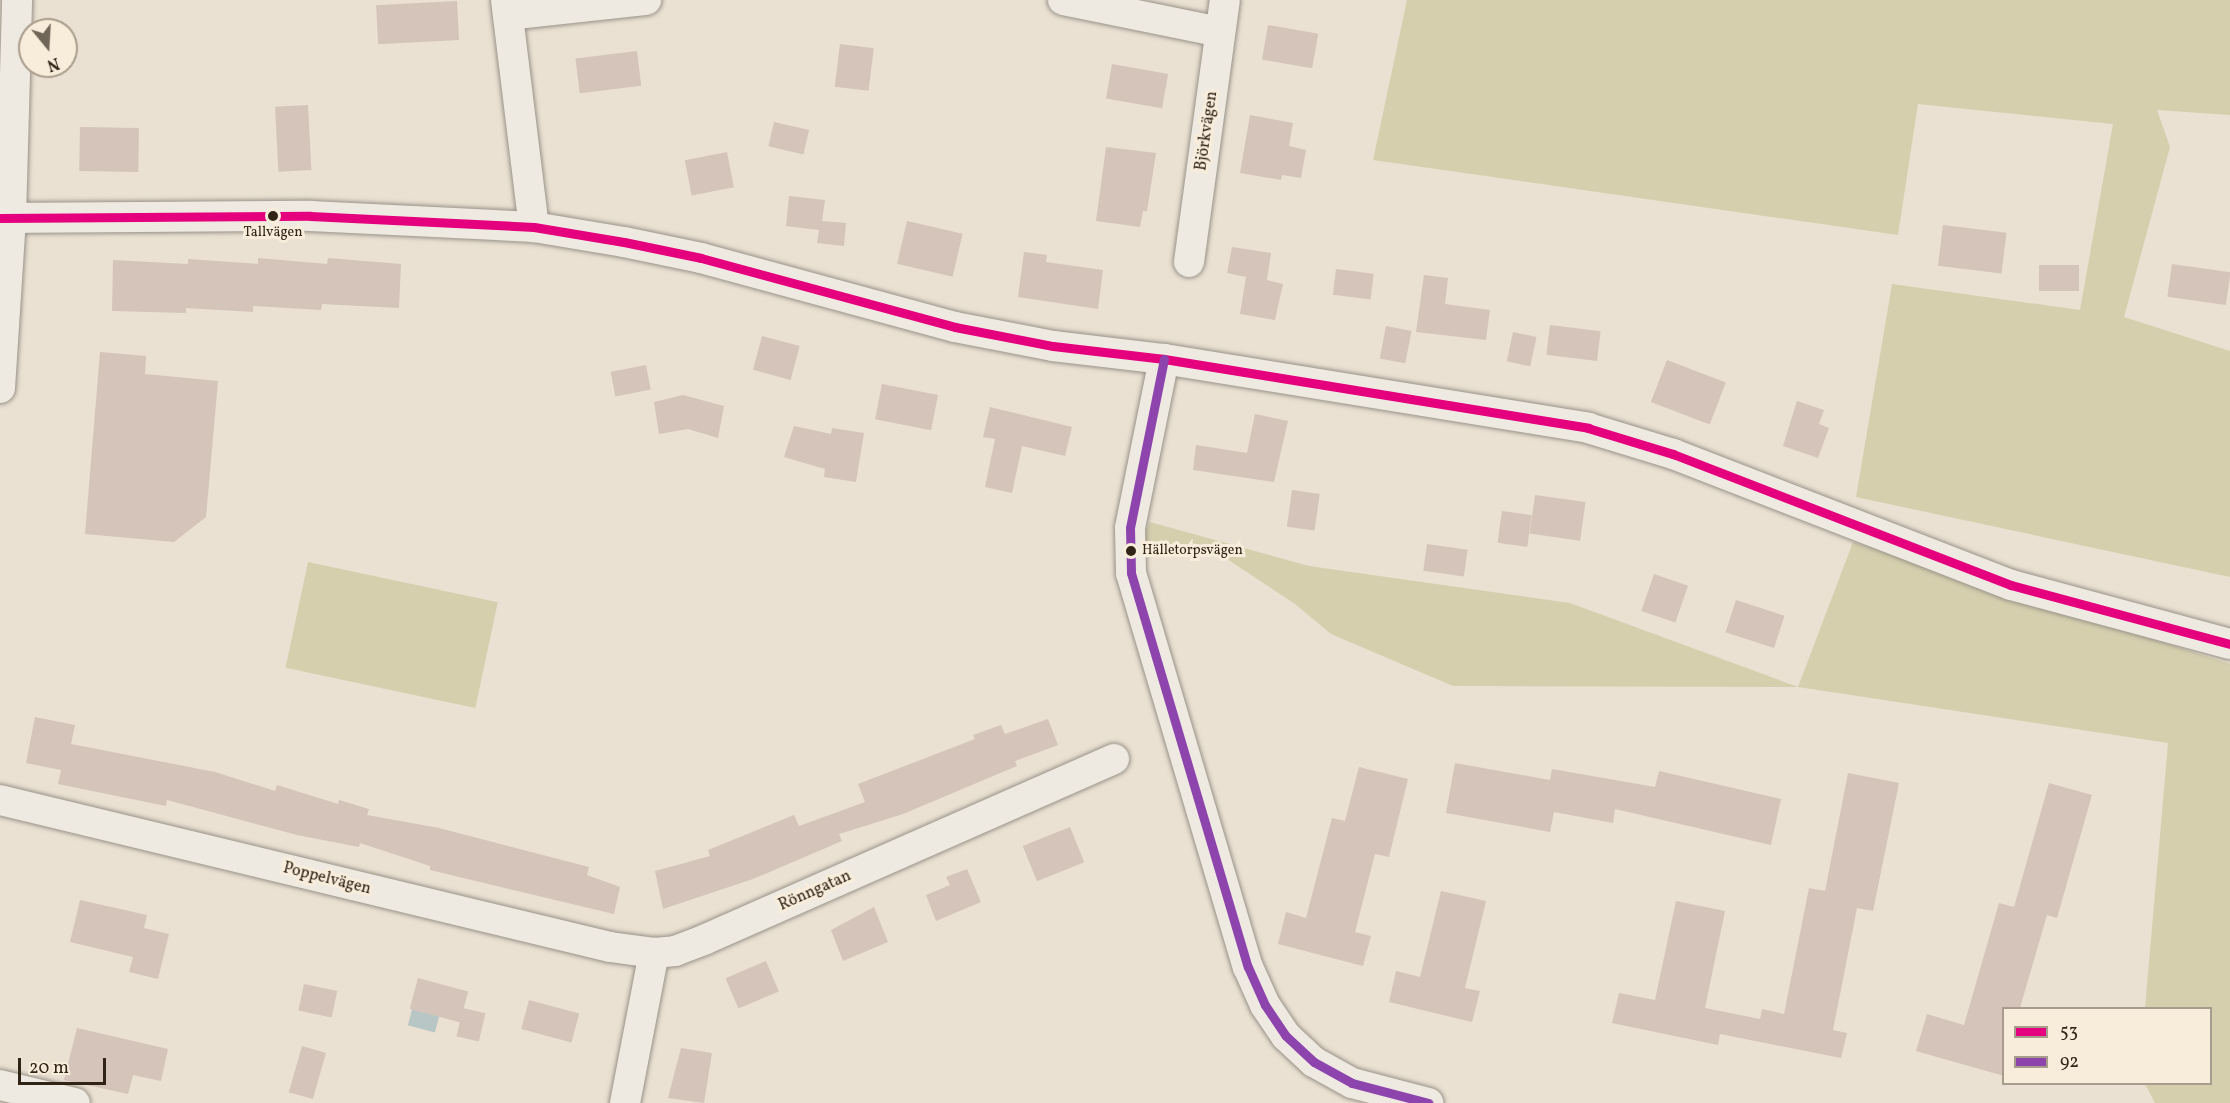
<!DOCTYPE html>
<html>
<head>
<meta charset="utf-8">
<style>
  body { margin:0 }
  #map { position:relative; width:2230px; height:1103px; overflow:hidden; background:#eae1d2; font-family:Vollkorn,serif }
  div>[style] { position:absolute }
  .green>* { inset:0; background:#d5cfae; transform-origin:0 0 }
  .water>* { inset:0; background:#b8c6c6; transform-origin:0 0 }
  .building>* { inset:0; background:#d5c4b9; transform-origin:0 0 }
  .roads { filter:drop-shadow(0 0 2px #999288) drop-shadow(0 0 2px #999288) }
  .street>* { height:30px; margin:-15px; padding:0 15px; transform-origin:15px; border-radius:15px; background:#eeeae1 }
  .bus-1>* { height:9px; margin:-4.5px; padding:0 4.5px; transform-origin:4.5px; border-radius:4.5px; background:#e5007d }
  .bus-2>* { height:9px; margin:-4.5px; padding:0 4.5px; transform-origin:4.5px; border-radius:4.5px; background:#8e44ad }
  .dots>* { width:16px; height:16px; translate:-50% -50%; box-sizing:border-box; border:3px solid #f8eddb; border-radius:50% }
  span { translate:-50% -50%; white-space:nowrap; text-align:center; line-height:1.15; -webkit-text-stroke:6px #f8eddb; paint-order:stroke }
  .bus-label { font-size:14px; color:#2f2415 }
  .left { translate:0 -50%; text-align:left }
  .street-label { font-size:16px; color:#2f2415 }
  .legend { position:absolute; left:2002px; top:1007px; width:210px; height:78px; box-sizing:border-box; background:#f8eddb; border:2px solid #a89d8c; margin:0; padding:8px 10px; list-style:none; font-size:18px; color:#2f2415 }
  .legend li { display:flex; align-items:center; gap:12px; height:30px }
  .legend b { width:30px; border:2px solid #a89d8c }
  .north { position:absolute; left:18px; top:18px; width:60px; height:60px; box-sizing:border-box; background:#f8eddb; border:2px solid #a89d8c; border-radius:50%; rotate:162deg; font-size:16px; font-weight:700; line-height:24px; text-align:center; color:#2f2415 }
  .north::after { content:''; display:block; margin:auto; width:21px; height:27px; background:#706657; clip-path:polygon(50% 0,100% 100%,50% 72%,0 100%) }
  .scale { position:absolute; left:18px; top:1058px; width:88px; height:27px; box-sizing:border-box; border:3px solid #2f2415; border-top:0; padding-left:8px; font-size:18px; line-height:21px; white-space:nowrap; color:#2f2415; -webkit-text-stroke:4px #f8eddb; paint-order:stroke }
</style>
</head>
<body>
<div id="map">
  <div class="green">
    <i style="clip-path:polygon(1407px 0,2230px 0,2230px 115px,2157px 110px,2170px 147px,2124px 317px,2230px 351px,2230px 577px,1856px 497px,1892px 284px,2080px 310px,2113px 124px,1918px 104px,1898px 235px,1373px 160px)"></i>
    <i style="clip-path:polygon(1150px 522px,1309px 566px,1570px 603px,1798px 687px,1853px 542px,2230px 664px,2230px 1103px,2155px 1103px,2145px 1084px,2210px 1084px,2210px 1008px,2145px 1008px,2168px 743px,1798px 687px,1453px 686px,1331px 634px,1295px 604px,1206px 545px,1140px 544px)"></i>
    <i style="left:308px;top:562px;width:194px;height:108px;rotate:12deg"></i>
  </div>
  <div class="water">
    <i style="left:413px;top:1006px;width:28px;height:20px;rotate:15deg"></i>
  </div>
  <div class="building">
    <i style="left:457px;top:1px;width:39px;height:81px;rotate:87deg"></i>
    <i style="left:1268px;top:25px;width:51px;height:35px;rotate:10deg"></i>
    <i style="left:840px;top:44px;width:34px;height:43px;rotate:7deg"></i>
    <i style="left:637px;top:51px;width:35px;height:62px;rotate:83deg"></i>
    <i style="left:1112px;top:64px;width:57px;height:35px;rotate:10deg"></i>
    <i style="left:308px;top:105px;width:65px;height:33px;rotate:87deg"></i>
    <i style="clip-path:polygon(1250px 115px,1293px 123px,1289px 146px,1306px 150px,1301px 178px,1282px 175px,1281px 180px,1240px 173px)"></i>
    <i style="left:774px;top:122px;width:36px;height:25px;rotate:13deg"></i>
    <i style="left:80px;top:127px;width:59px;height:44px;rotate:1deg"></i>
    <i style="clip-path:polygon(1106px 147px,1156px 153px,1147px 211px,1143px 211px,1140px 227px,1096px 221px)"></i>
    <i style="left:727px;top:152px;width:36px;height:43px;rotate:79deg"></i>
    <i style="clip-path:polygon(789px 196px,825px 200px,822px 221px,846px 223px,844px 246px,817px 243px,819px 230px,786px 226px)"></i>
    <i style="left:907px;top:221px;width:57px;height:44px;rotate:13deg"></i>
    <i style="left:1943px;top:225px;width:64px;height:41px;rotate:7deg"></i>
    <i style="clip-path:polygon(1232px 247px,1271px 253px,1267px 280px,1283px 284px,1275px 320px,1240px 314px,1246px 277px,1227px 273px)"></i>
    <i style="clip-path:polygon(1024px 252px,1047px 255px,1046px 262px,1103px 270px,1098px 309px,1018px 297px)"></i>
    <i style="clip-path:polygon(258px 258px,327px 264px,328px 258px,401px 264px,399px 308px,322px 304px,321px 310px,253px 306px,253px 312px,186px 308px,186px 313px,112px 311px,113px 260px,188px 264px,188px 259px,258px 264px)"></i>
    <i style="left:2172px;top:264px;width:59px;height:33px;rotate:8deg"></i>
    <i style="left:2039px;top:265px;width:40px;height:26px"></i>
    <i style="left:1336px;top:269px;width:38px;height:26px;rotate:7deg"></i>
    <i style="clip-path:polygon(1424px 275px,1448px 278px,1445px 304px,1490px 310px,1486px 340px,1416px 332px)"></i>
    <i style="left:1550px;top:325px;width:51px;height:30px;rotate:7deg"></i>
    <i style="left:1386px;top:326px;width:26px;height:33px;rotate:11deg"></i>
    <i style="left:1513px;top:332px;width:24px;height:30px;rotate:12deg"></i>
    <i style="left:762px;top:336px;width:39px;height:35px;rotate:15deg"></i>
    <i style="clip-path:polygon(100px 352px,146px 356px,145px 374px,218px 381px,206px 517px,174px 542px,85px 534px)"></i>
    <i style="left:1667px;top:360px;width:63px;height:45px;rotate:21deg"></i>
    <i style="left:646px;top:365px;width:25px;height:36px;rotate:79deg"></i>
    <i style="left:882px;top:384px;width:57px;height:36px;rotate:11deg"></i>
    <i style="clip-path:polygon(683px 395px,724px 406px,718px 438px,688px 429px,659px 434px,654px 402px)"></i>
    <i style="clip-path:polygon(1797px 401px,1824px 410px,1819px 424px,1829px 428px,1818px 458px,1783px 446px)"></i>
    <i style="clip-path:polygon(990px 407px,1072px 427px,1065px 456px,1022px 446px,1012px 493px,985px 487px,995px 439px,983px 437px)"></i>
    <i style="clip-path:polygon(1255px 414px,1288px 421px,1274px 482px,1193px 470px,1196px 445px,1247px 453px)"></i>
    <i style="clip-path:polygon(794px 426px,831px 434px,832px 428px,864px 433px,856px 482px,824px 477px,825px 469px,784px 457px)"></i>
    <i style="left:1292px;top:490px;width:28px;height:37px;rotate:8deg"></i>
    <i style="left:1535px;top:495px;width:51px;height:39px;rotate:8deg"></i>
    <i style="left:1502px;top:511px;width:30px;height:32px;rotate:8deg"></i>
    <i style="left:1427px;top:544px;width:41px;height:27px;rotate:8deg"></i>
    <i style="left:1654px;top:574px;width:36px;height:39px;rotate:19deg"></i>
    <i style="left:1736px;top:600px;width:51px;height:34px;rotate:18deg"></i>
    <i style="clip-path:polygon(35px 717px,75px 725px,71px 744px,215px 772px,275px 791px,277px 785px,338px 804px,339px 800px,369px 809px,367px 815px,439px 828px,589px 867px,587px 875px,620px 887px,614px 914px,430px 870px,430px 866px,360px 843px,359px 847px,297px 835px,167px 800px,166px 806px,58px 784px,61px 770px,26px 763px)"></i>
    <i style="clip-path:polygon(1048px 719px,1058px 745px,1015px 761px,1017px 766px,903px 814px,839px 834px,842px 841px,753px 879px,663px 909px,655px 871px,710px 856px,708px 850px,794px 815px,799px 826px,865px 802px,858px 784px,975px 739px,973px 735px,1001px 725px,1005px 734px)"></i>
    <i style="clip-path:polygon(1455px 763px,1550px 780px,1552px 769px,1655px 787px,1659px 771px,1781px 799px,1771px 845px,1615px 809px,1613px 823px,1554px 812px,1550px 832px,1446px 813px)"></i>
    <i style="clip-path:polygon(1359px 767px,1408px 779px,1389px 857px,1375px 854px,1355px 932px,1371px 936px,1363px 966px,1278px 944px,1286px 912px,1306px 918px,1332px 818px,1345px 821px)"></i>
    <i style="clip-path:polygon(1848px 773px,1899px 783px,1873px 911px,1857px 908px,1833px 1030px,1847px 1033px,1841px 1058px,1720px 1034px,1718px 1045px,1612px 1023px,1619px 993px,1655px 1000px,1676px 901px,1725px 911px,1705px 1008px,1760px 1019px,1762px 1009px,1784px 1014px,1809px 888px,1825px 891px)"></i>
    <i style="clip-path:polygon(2049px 783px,2092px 795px,2057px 918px,2047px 915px,2020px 1008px,2004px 1008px,2004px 1076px,1916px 1051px,1927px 1014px,1964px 1025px,1999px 903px,2014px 907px)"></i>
    <i style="left:1070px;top:827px;width:38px;height:51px;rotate:68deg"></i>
    <i style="clip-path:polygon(967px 869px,981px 902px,936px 921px,926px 895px,950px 885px,946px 877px)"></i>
    <i style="clip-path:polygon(1441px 891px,1486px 901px,1465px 988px,1480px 991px,1472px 1022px,1389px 1002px,1396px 971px,1420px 977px)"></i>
    <i style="clip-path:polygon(80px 900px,147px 915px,144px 928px,169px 934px,158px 979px,129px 972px,133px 957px,70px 942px)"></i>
    <i style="clip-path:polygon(874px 907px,888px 942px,843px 961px,831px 930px)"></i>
    <i style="left:766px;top:961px;width:33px;height:44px;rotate:67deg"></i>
    <i style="left:418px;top:978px;width:52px;height:32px;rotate:15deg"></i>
    <i style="left:304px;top:984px;width:34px;height:27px;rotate:12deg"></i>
    <i style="left:529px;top:1000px;width:52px;height:30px;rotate:15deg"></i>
    <i style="left:463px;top:1008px;width:23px;height:29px;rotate:13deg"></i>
    <i style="clip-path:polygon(77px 1028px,168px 1049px,161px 1081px,133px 1075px,128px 1094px,64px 1080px)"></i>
    <i style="left:302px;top:1046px;width:25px;height:48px;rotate:16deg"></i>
    <i style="clip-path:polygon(681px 1048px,712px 1053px,704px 1103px,668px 1098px)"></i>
  </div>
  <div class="roads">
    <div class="street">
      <i style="left:506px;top:0;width:229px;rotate:83deg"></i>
      <i style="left:1063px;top:0;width:160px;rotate:11.5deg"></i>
      <i style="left:508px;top:15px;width:139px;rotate:-6.2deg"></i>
      <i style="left:0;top:218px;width:310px;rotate:-0.4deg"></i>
      <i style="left:310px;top:216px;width:224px;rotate:2.8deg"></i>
      <i style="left:534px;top:227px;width:91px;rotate:9.5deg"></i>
      <i style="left:624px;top:242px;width:79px;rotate:11.7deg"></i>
      <i style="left:701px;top:258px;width:263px;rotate:15.2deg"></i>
      <i style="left:955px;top:327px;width:100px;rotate:11deg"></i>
      <i style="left:1053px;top:346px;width:112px;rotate:6.7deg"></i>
      <i style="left:1164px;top:359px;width:430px;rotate:9.2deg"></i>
      <i style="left:1588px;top:428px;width:89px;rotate:17deg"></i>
      <i style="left:1673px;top:454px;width:362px;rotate:21.2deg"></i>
      <i style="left:2011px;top:585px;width:227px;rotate:15.1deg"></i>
      <i style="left:1189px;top:262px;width:264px;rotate:-82.2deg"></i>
      <i style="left:1164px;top:359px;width:172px;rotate:101.4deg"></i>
      <i style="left:1130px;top:528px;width:45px;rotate:88.7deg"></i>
      <i style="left:1131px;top:573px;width:411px;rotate:73.5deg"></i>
      <i style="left:1248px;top:967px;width:42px;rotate:65.9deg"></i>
      <i style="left:1265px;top:1005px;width:37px;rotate:56deg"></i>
      <i style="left:1286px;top:1036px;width:38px;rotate:43deg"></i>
      <i style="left:1314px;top:1062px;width:43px;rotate:28.9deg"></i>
      <i style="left:1352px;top:1083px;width:79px;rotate:14.7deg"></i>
      <i style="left:0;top:388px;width:170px;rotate:-86.3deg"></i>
      <i style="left:11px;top:218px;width:218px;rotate:-88.4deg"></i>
      <i style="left:0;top:800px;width:627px;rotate:13.55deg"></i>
      <i style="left:610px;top:947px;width:44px;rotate:7.8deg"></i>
      <i style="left:0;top:1085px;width:77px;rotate:13.5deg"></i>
      <i style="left:625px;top:1103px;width:153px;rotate:-79.1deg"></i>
      <i style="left:654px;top:953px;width:21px;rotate:-5deg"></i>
      <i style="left:675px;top:951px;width:33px;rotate:-21deg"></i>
      <i style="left:706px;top:939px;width:446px;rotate:-23.8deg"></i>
    </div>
  </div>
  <div class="bus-1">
    <i style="left:0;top:218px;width:310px;rotate:-0.4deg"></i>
    <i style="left:310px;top:216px;width:224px;rotate:2.8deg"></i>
    <i style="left:534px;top:227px;width:91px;rotate:9.5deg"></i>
    <i style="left:624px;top:242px;width:79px;rotate:11.7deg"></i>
    <i style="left:701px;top:258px;width:263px;rotate:15.2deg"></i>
    <i style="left:955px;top:327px;width:100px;rotate:11deg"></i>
    <i style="left:1053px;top:346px;width:112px;rotate:6.7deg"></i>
    <i style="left:1164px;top:359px;width:430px;rotate:9.2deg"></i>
    <i style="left:1588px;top:428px;width:89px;rotate:17deg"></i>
    <i style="left:1673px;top:454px;width:362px;rotate:21.2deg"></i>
    <i style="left:2011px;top:585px;width:227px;rotate:15.1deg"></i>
  </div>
  <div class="bus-2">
    <i style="left:1164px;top:359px;width:172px;rotate:101.4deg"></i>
    <i style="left:1130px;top:528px;width:45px;rotate:88.7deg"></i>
    <i style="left:1131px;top:573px;width:411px;rotate:73.5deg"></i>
    <i style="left:1248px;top:967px;width:42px;rotate:65.9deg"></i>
    <i style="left:1265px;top:1005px;width:37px;rotate:56deg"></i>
    <i style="left:1286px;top:1036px;width:38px;rotate:43deg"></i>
    <i style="left:1314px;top:1062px;width:43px;rotate:28.9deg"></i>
    <i style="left:1352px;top:1083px;width:79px;rotate:14.7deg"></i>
  </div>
  <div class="dots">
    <i style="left:273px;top:216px;background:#2f2415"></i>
    <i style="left:1131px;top:551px;background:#2f2415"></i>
  </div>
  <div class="bus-label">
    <span style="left:273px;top:233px">Tallvägen</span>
    <span class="left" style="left:1142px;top:551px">Hälletorpsvägen</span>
  </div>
  <div class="street-label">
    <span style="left:1207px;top:131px;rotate:-82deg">Björkvägen</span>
    <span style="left:327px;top:879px;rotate:14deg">Poppelvägen</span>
    <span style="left:815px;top:891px;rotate:-24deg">Rönngatan</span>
  </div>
  <ul class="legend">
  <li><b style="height:8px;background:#e5007d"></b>53</li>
  <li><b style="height:8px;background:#8e44ad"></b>92</li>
  </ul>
  <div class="north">N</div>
  <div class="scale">20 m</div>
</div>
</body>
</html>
